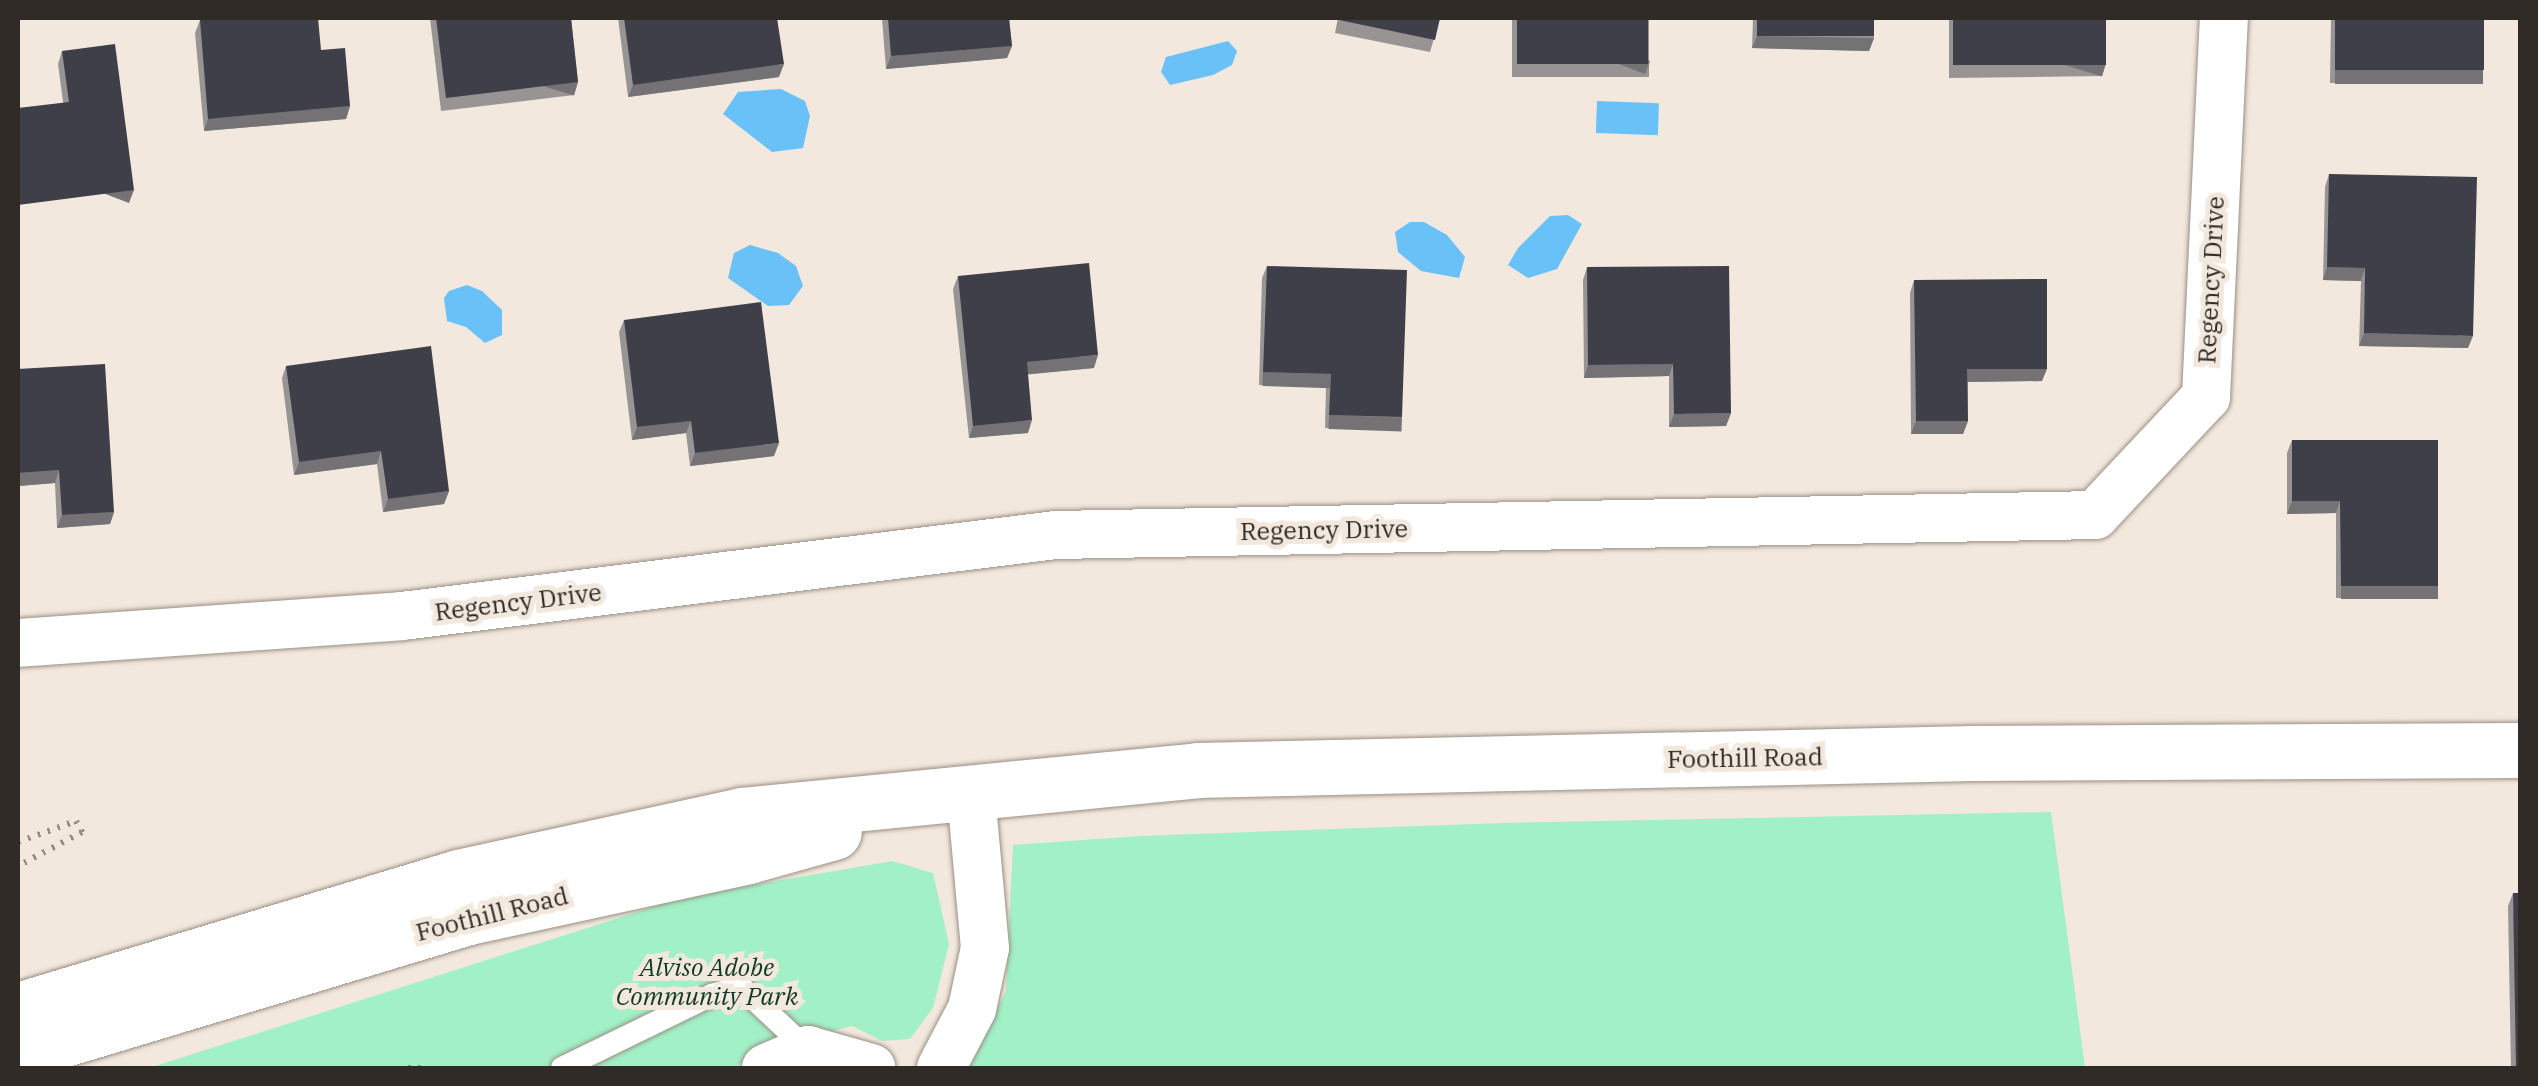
<!DOCTYPE html>
<html>
<head>
<meta charset="utf-8">
<style>
  body { margin:0 }
  #map { position:relative; width:2538px; height:1086px; overflow:hidden; background:#f3e8dd; font-family:"IBM Plex Serif",serif }
  div>[style] { position:absolute }
  .green>* { inset:0; background:#a1f0c6 }
  .water>* { inset:0; background:#69c1f8; transform-origin:0 0 }
  .path>* { height:6px; margin-top:-3px; transform-origin:0; background:repeating-linear-gradient(90deg,#958d86 0 2.5px,transparent 0 10.5px) }
  .roads { filter:drop-shadow(0 0 2px #9a8f85) drop-shadow(0 0 2px #9a8f85) }
  .service>* { height:22px; margin:-11px; padding:0 11px; transform-origin:11px; border-radius:11px; background:#fff }
  .minor>* { height:48px; margin:-24px; padding:0 24px; transform-origin:24px; border-radius:24px; background:#fff }
  .secondary>* { height:55px; margin:-27.5px; padding:0 27.5px; transform-origin:27.5px; border-radius:27.5px; background:#fff }
  .wall>* { inset:0; background:#999494; transform-origin:0 0 }
  .shaded-wall>* { inset:0; background:#757276; transform-origin:0 0 }
  .building>* { inset:0; background:#3f3f4a; transform-origin:0 0 }
  span { translate:-50% -50%; white-space:nowrap; text-align:center; line-height:1.15; -webkit-text-stroke:10px #f3e8dd; paint-order:stroke }
  .street-label { font-size:25px; color:#302b27 }
  .park-label { font-size:25px; color:#103a27; font-style:italic }
  .frame { position:absolute; inset:0; border:20px solid #302b27; pointer-events:none }
</style>
</head>
<body>
<div id="map">
  <div class="green">
    <i style="clip-path:polygon(2051px 812px,2085px 1068px,969px 1068px,1006px 991px,1013px 845px,1140px 836px,1505px 823px)"></i>
    <i style="clip-path:polygon(892px 861px,933px 873px,949px 944px,933px 1008px,910px 1039px,882px 1041px,852px 1026px,768px 1048px,734px 1068px,149px 1068px,684px 897px)"></i>
  </div>
  <div class="water">
    <i style="clip-path:polygon(1228px 41px,1237px 51px,1232px 65px,1213px 75px,1170px 85px,1161px 72px,1166px 57px)"></i>
    <i style="clip-path:polygon(781px 89px,805px 101px,810px 116px,803px 148px,772px 152px,723px 114px,738px 92px)"></i>
    <i style="left:1597px;top:101px;width:62px;height:32px;rotate:2deg"></i>
    <i style="clip-path:polygon(1568px 215px,1582px 224px,1557px 269px,1528px 278px,1508px 265px,1518px 248px,1550px 216px)"></i>
    <i style="clip-path:polygon(1410px 222px,1424px 222px,1447px 235px,1465px 257px,1459px 278px,1421px 271px,1398px 252px,1395px 232px)"></i>
    <i style="clip-path:polygon(750px 245px,778px 253px,796px 266px,803px 286px,789px 305px,768px 306px,728px 278px,734px 253px)"></i>
    <i style="clip-path:polygon(467px 285px,482px 291px,502px 310px,502px 335px,485px 343px,466px 327px,447px 321px,444px 298px,449px 291px)"></i>
  </div>
  <div class="path">
    <i style="left:18px;top:842px;width:62px;rotate:-19.9deg"></i>
    <i style="left:76px;top:821px;width:13px;rotate:61deg"></i>
    <i style="left:82px;top:832px;width:72px;rotate:152deg"></i>
    <i style="left:408px;top:1068px;width:13px"></i>
  </div>
  <div class="roads">
    <div class="service">
      <i style="left:562px;top:1068px;width:167px;rotate:-26deg"></i>
      <i style="left:712px;top:995px;width:30px;rotate:-15deg"></i>
      <i style="left:741px;top:987px;width:92px;rotate:43.2deg"></i>
    </div>
    <div class="minor">
      <i style="left:18px;top:643px;width:385px;rotate:-4deg"></i>
      <i style="left:402px;top:616px;width:659px;rotate:-7.06deg"></i>
      <i style="left:1056px;top:535px;width:1039px;rotate:-1.1deg"></i>
      <i style="left:2095px;top:515px;width:162px;rotate:-46.8deg"></i>
      <i style="left:2206px;top:397px;width:379px;rotate:-87.3deg"></i>
      <i style="left:766px;top:1068px;width:46px;rotate:-23.2deg"></i>
      <i style="left:808px;top:1050px;width:66px;rotate:15.9deg"></i>
      <i style="left:941px;top:1068px;width:67px;rotate:-62.3deg"></i>
      <i style="left:972px;top:1009px;width:62px;rotate:-78deg"></i>
      <i style="left:985px;top:948px;width:156px;rotate:-95.2deg"></i>
    </div>
    <div class="secondary">
      <i style="left:18px;top:1010px;width:460px;rotate:-16.8deg"></i>
      <i style="left:458px;top:877px;width:291px;rotate:-12.3deg"></i>
      <i style="left:742px;top:815px;width:457px;rotate:-5.6deg"></i>
      <i style="left:1197px;top:770px;width:775px;rotate:-1.26deg"></i>
      <i style="left:1972px;top:753px;width:548px;rotate:-0.31deg"></i>
      <i style="left:18px;top:1053px;width:471px;rotate:-16.8deg"></i>
      <i style="left:469px;top:917px;width:286px;rotate:-12.3deg"></i>
      <i style="left:748px;top:856px;width:89px;rotate:-15.6deg"></i>
    </div>
  </div>
  <div class="wall">
    <i style="clip-path:polygon(430px 18px,571px 18px,578px 82px,574px 95px,441px 111px)"></i>
    <i style="clip-path:polygon(618px 18px,777px 18px,779px 77px,628px 97px)"></i>
    <i style="clip-path:polygon(882px 18px,1009px 18px,1012px 46px,1007px 58px,886px 69px)"></i>
    <i style="clip-path:polygon(1338px 18px,1440px 18px,1430px 52px,1335px 33px)"></i>
    <i style="left:1512px;top:18px;width:137px;height:59px"></i>
    <i style="clip-path:polygon(1753px 18px,1874px 18px,1874px 38px,1869px 51px,1752px 48px)"></i>
    <i style="clip-path:polygon(1949px 18px,2106px 18px,2106px 63px,2102px 76px,1949px 78px)"></i>
    <i style="clip-path:polygon(2331px 18px,2484px 18px,2483px 70px,2479px 82px,2330px 83px)"></i>
    <i style="clip-path:polygon(200px 20px,321px 50px,350px 106px,346px 119px,204px 131px,195px 33px)"></i>
    <i style="clip-path:polygon(62px 51px,129px 203px,63px 102px,58px 64px)"></i>
    <i style="clip-path:polygon(2329px 174px,2468px 348px,2359px 346px,2361px 281px,2323px 280px,2325px 187px)"></i>
    <i style="clip-path:polygon(1267px 266px,1402px 417px,1397px 430px,1325px 428px,1326px 387px,1259px 385px,1262px 278px)"></i>
    <i style="clip-path:polygon(1587px 267px,1731px 413px,1726px 426px,1669px 427px,1669px 376px,1584px 378px,1583px 280px)"></i>
    <i style="clip-path:polygon(958px 276px,1094px 368px,1028px 374px,1028px 433px,969px 438px,953px 289px)"></i>
    <i style="clip-path:polygon(1914px 280px,2042px 381px,1968px 382px,1968px 421px,1963px 434px,1911px 434px,1910px 293px)"></i>
    <i style="clip-path:polygon(624px 320px,774px 456px,690px 466px,686px 433px,632px 440px,619px 332px)"></i>
    <i style="clip-path:polygon(286px 366px,449px 491px,444px 504px,383px 512px,377px 464px,294px 475px,282px 378px)"></i>
    <i style="clip-path:polygon(18px 369px,114px 512px,110px 524px,57px 528px,55px 483px,18px 486px)"></i>
    <i style="clip-path:polygon(2292px 440px,2434px 598px,2336px 598px,2336px 513px,2287px 514px,2287px 453px)"></i>
    <i style="clip-path:polygon(2513px 893px,2520px 1068px,2511px 1068px,2508px 906px)"></i>
  </div>
  <div class="shaded-wall">
    <i style="clip-path:polygon(1757px 36px,1874px 38px,1869px 51px,1752px 48px)"></i>
    <i style="clip-path:polygon(1012px 46px,1007px 58px,886px 69px,891px 56px)"></i>
    <i style="left:1650px;top:61px;width:14px;height:132px;rotate:111deg"></i>
    <i style="left:2106px;top:63px;width:14px;height:152px;rotate:107deg"></i>
    <i style="clip-path:polygon(784px 64px,779px 77px,628px 97px,633px 85px)"></i>
    <i style="left:2335px;top:70px;width:148px;height:14px"></i>
    <i style="left:578px;top:82px;width:14px;height:133px;rotate:107deg"></i>
    <i style="clip-path:polygon(350px 106px,346px 119px,204px 131px,208px 119px)"></i>
    <i style="left:134px;top:190px;width:14px;height:117px;rotate:111deg"></i>
    <i style="clip-path:polygon(2327px 267px,2365px 268px,2361px 281px,2323px 280px)"></i>
    <i style="clip-path:polygon(2364px 333px,2473px 336px,2468px 348px,2359px 346px)"></i>
    <i style="clip-path:polygon(1098px 355px,1094px 368px,1022px 375px,1027px 362px)"></i>
    <i style="clip-path:polygon(1673px 364px,1669px 376px,1584px 378px,1588px 365px)"></i>
    <i style="clip-path:polygon(1967px 369px,2047px 369px,2042px 381px,1963px 382px)"></i>
    <i style="left:1263px;top:372px;width:68px;height:14px;rotate:2deg"></i>
    <i style="clip-path:polygon(1731px 413px,1726px 426px,1669px 427px,1674px 414px)"></i>
    <i style="left:1329px;top:415px;width:73px;height:14px;rotate:2deg"></i>
    <i style="clip-path:polygon(1032px 420px,1028px 433px,969px 438px,973px 426px)"></i>
    <i style="clip-path:polygon(691px 421px,686px 433px,632px 440px,637px 427px)"></i>
    <i style="clip-path:polygon(1916px 421px,1968px 421px,1963px 434px,1911px 434px)"></i>
    <i style="clip-path:polygon(779px 443px,774px 456px,690px 466px,695px 453px)"></i>
    <i style="clip-path:polygon(381px 451px,377px 464px,294px 475px,299px 462px)"></i>
    <i style="clip-path:polygon(59px 470px,55px 483px,18px 486px,18px 473px)"></i>
    <i style="clip-path:polygon(449px 491px,444px 504px,383px 512px,388px 499px)"></i>
    <i style="clip-path:polygon(2292px 501px,2340px 501px,2336px 513px,2287px 514px)"></i>
    <i style="clip-path:polygon(114px 512px,110px 524px,57px 528px,62px 515px)"></i>
    <i style="left:2341px;top:586px;width:97px;height:13px"></i>
  </div>
  <div class="building">
    <i style="clip-path:polygon(227px 18px,318px 18px,321px 50px,345px 48px,350px 106px,208px 119px,200px 20px)"></i>
    <i style="clip-path:polygon(436px 18px,571px 18px,578px 82px,446px 98px)"></i>
    <i style="clip-path:polygon(624px 18px,777px 18px,784px 64px,633px 85px)"></i>
    <i style="clip-path:polygon(888px 18px,1009px 18px,1012px 46px,891px 56px)"></i>
    <i style="clip-path:polygon(1340px 18px,1440px 18px,1435px 40px,1339px 20px)"></i>
    <i style="left:1517px;top:18px;width:131px;height:46px"></i>
    <i style="left:1757px;top:18px;width:117px;height:18px"></i>
    <i style="left:1953px;top:18px;width:153px;height:47px"></i>
    <i style="left:2335px;top:18px;width:149px;height:52px"></i>
    <i style="clip-path:polygon(115px 44px,134px 190px,18px 205px,18px 108px,69px 102px,62px 51px)"></i>
    <i style="clip-path:polygon(2329px 174px,2477px 177px,2473px 336px,2364px 333px,2365px 268px,2327px 267px)"></i>
    <i style="clip-path:polygon(1089px 263px,1098px 355px,1027px 362px,1032px 420px,973px 426px,958px 276px)"></i>
    <i style="clip-path:polygon(1267px 266px,1407px 270px,1402px 417px,1329px 415px,1331px 374px,1263px 372px)"></i>
    <i style="clip-path:polygon(1729px 266px,1731px 413px,1674px 414px,1673px 364px,1588px 365px,1587px 267px)"></i>
    <i style="clip-path:polygon(2047px 279px,2047px 369px,1967px 369px,1968px 421px,1916px 421px,1914px 280px)"></i>
    <i style="clip-path:polygon(761px 302px,779px 443px,695px 453px,691px 421px,637px 427px,624px 320px)"></i>
    <i style="clip-path:polygon(431px 346px,449px 491px,388px 499px,381px 451px,299px 462px,286px 366px)"></i>
    <i style="clip-path:polygon(105px 364px,114px 512px,62px 515px,59px 470px,18px 473px,18px 369px)"></i>
    <i style="clip-path:polygon(2292px 440px,2438px 440px,2438px 586px,2341px 586px,2340px 501px,2292px 501px)"></i>
    <i style="clip-path:polygon(2513px 893px,2520px 893px,2520px 1068px,2516px 1068px)"></i>
  </div>
  <div class="street-label">
    <span style="left:2211px;top:280px;rotate:-87deg">Regency Drive</span>
    <span style="left:1324px;top:530px;rotate:-1deg">Regency Drive</span>
    <span style="left:518px;top:602px;rotate:-7deg">Regency Drive</span>
    <span style="left:1745px;top:758px;rotate:-1deg">Foothill Road</span>
    <span style="left:492px;top:914px;rotate:-14deg">Foothill Road</span>
  </div>
  <div class="park-label">
    <span style="left:707px;top:982px">Alviso Adobe<br>Community Park</span>
  </div>
  <div class="frame"></div>
</div>
</body>
</html>
